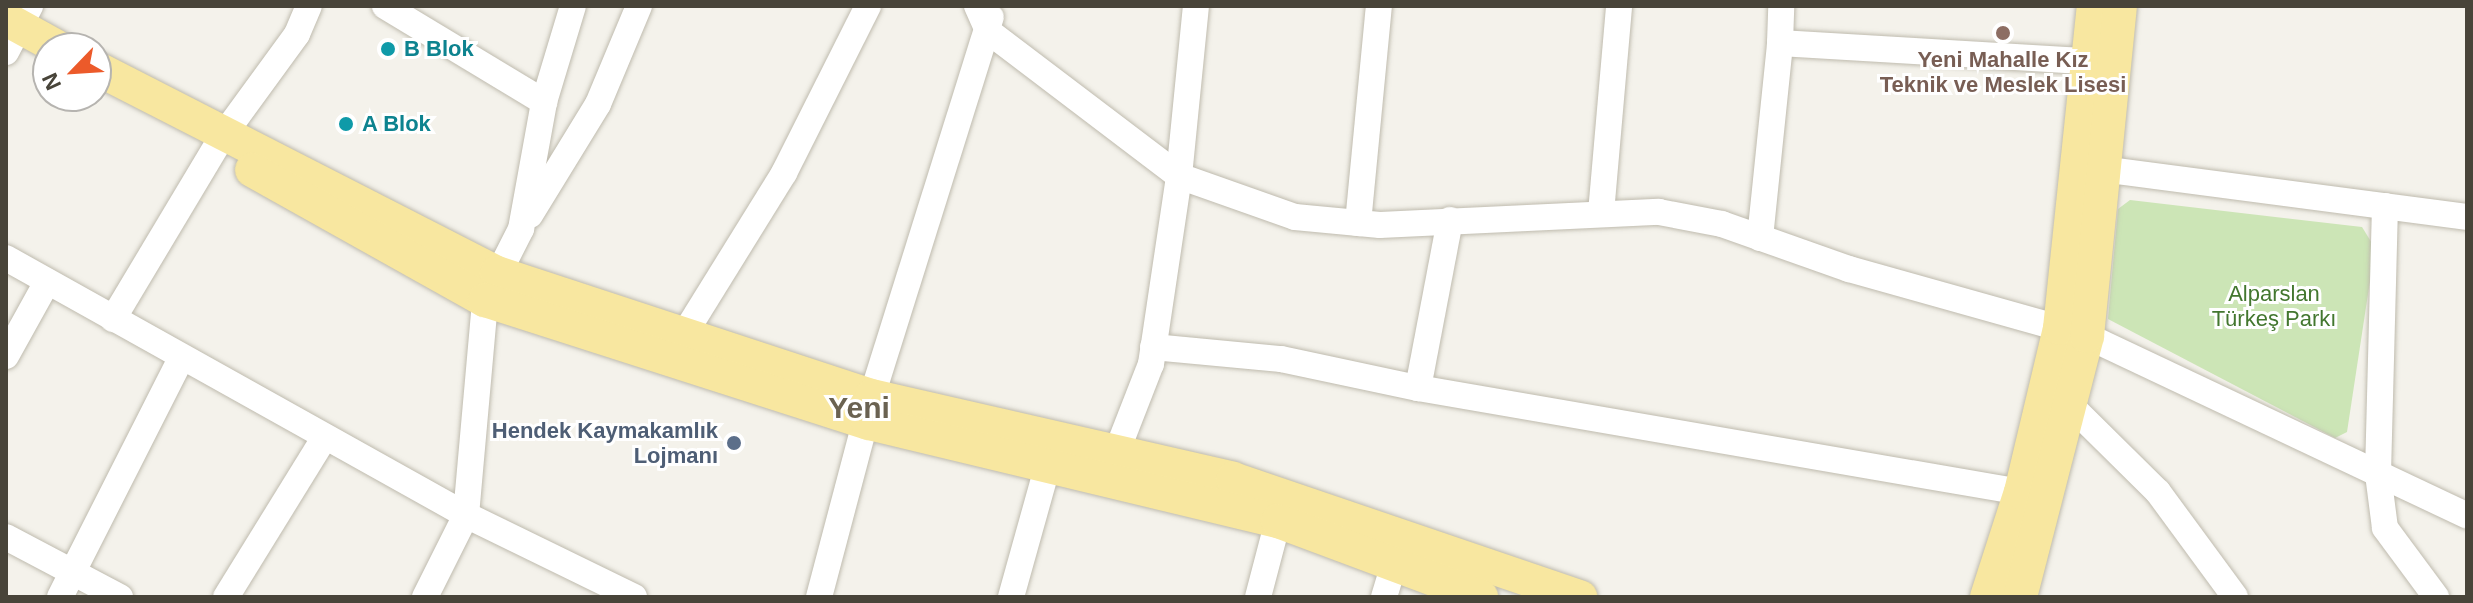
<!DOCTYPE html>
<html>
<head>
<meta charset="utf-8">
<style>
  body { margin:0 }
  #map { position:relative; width:2473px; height:603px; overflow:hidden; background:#f4f2eb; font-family:Helvetica,sans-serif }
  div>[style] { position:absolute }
  .green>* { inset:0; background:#cce5b6 }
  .roads { filter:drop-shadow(0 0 2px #bfbbae) drop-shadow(0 0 2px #bfbbae) }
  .minor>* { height:26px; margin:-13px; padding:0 13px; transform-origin:13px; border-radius:13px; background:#fff }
  .major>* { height:34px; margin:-17px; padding:0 17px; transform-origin:17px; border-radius:17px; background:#f8e7a0 }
  .dots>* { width:22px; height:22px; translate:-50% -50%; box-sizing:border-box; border:4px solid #fff; border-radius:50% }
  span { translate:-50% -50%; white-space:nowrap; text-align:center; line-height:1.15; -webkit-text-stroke:6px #fff; paint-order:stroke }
  .culture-label { font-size:22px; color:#0d838f; font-weight:700 }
  .left { translate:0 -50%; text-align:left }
  .education-label { font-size:22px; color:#785e54; font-weight:700 }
  .park-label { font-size:22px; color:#43772f }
  .service-label { font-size:22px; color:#4e5e75; font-weight:700 }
  .right { translate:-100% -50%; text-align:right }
  .district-label { font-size:30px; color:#6a6251; font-weight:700 }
  .frame { position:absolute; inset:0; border:8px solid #484439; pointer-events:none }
  .north { position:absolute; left:32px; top:32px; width:80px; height:80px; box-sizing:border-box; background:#fff; border:2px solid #b6b4b0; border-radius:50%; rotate:245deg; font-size:22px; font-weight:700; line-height:32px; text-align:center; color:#484439 }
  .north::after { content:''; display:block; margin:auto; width:28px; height:36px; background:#ec5a2a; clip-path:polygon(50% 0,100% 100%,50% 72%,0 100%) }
</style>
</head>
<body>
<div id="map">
  <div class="green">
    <i style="clip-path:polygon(2130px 200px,2362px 227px,2375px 248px,2347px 432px,2335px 438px,2108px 319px,2118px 209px)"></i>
  </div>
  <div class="roads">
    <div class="minor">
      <i style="left:385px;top:6px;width:186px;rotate:31.1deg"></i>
      <i style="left:977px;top:6px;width:27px;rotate:66deg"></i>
      <i style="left:988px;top:31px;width:240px;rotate:37.2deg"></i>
      <i style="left:1179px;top:176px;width:123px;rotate:19.5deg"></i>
      <i style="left:1295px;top:217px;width:85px;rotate:5.4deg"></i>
      <i style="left:1380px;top:225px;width:279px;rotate:-2.7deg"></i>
      <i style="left:1659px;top:212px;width:64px;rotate:10.8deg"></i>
      <i style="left:1722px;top:224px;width:135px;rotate:19.5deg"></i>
      <i style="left:1849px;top:269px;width:247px;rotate:15.7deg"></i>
      <i style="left:2087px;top:336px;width:420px;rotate:25.3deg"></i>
      <i style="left:1780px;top:43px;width:37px;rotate:-88deg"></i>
      <i style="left:6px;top:52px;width:52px;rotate:-62.4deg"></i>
      <i style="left:2102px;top:169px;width:368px;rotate:7.5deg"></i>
      <i style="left:2385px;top:206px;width:268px;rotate:91.5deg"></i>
      <i style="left:2378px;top:474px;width:54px;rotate:82.6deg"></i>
      <i style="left:2385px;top:528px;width:86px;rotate:53.5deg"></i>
      <i style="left:1601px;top:213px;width:208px;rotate:-85deg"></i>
      <i style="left:530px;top:215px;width:130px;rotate:-58.5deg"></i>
      <i style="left:598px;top:104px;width:106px;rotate:-67.3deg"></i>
      <i style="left:1358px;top:223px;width:218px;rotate:-84.5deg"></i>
      <i style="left:1760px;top:238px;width:196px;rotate:-84.1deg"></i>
      <i style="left:1780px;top:43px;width:307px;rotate:3.4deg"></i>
      <i style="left:6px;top:258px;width:527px;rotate:29.19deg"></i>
      <i style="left:466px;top:515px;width:187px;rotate:26deg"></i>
      <i style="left:113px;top:319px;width:212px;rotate:-59.1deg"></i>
      <i style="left:222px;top:137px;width:127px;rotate:-53.9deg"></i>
      <i style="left:297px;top:34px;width:30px;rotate:-67deg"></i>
      <i style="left:683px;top:336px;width:192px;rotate:-58.2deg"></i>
      <i style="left:784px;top:173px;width:187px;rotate:-63.3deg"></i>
      <i style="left:1153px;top:347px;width:129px;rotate:5.4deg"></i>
      <i style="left:1281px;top:359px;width:140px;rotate:12deg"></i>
      <i style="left:1418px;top:388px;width:612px;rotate:9.79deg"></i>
      <i style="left:6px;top:356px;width:85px;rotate:-61deg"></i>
      <i style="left:1418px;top:388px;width:171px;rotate:-79.2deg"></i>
      <i style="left:2072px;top:407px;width:121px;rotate:44.7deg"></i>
      <i style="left:2158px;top:492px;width:130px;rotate:53.7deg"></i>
      <i style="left:1117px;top:451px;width:93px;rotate:-68.7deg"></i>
      <i style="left:1151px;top:364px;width:190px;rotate:-81.5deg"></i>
      <i style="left:1179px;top:176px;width:171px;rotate:-84.3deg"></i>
      <i style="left:6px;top:537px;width:129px;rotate:27.8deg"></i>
      <i style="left:60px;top:597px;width:268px;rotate:-63.1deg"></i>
      <i style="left:226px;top:597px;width:188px;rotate:-58.3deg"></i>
      <i style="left:425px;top:597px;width:92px;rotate:-63.4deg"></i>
      <i style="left:466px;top:515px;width:216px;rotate:-84.9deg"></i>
      <i style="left:485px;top:300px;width:80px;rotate:-63.1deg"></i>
      <i style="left:521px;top:229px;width:129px;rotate:-79.7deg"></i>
      <i style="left:544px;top:102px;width:100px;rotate:-73.2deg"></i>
      <i style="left:819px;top:597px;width:208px;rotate:-75.2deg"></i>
      <i style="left:872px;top:396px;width:397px;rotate:-72.6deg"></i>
      <i style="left:1011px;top:597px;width:134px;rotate:-74.4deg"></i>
      <i style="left:1258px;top:597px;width:79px;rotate:-75.3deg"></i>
      <i style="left:1384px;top:597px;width:30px;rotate:-73deg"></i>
    </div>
    <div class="major">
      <i style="left:6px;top:19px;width:60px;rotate:28.7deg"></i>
      <i style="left:96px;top:68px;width:450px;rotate:27.1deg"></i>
      <i style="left:497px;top:273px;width:395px;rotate:18.2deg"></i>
      <i style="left:872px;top:396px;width:370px;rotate:12.9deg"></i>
      <i style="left:1233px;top:479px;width:367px;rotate:18.8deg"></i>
      <i style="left:252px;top:170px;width:267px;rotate:29.2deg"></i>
      <i style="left:485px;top:300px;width:403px;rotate:17.8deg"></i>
      <i style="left:869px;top:423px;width:421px;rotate:13.5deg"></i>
      <i style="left:1278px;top:521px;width:217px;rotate:20.5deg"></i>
      <i style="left:1987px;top:597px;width:110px;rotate:-72.1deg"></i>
      <i style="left:2021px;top:492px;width:169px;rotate:-76.6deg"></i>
      <i style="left:2060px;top:328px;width:324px;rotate:-84deg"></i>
      <i style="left:2020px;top:597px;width:269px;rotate:-75.6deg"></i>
      <i style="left:2087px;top:336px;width:332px;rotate:-84.3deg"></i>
    </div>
  </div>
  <div class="dots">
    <i style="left:2003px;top:33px;background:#8d6e63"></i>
    <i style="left:388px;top:49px;background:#0f9aa8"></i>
    <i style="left:346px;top:124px;background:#0f9aa8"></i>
    <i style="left:734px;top:443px;background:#5c6f8a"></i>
  </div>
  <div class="culture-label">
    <span class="left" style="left:404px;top:49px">B Blok</span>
    <span class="left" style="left:362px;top:124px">A Blok</span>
  </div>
  <div class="education-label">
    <span style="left:2003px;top:72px">Yeni Mahalle Kız<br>Teknik ve Meslek Lisesi</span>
  </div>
  <div class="park-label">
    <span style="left:2274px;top:306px">Alparslan<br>Türkeş Parkı</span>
  </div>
  <div class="service-label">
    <span class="right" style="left:718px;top:443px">Hendek Kaymakamlık<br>Lojmanı</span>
  </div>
  <div class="district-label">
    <span style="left:859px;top:408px">Yeni</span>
  </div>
  <div class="frame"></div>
  <div class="north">N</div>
</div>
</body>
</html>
